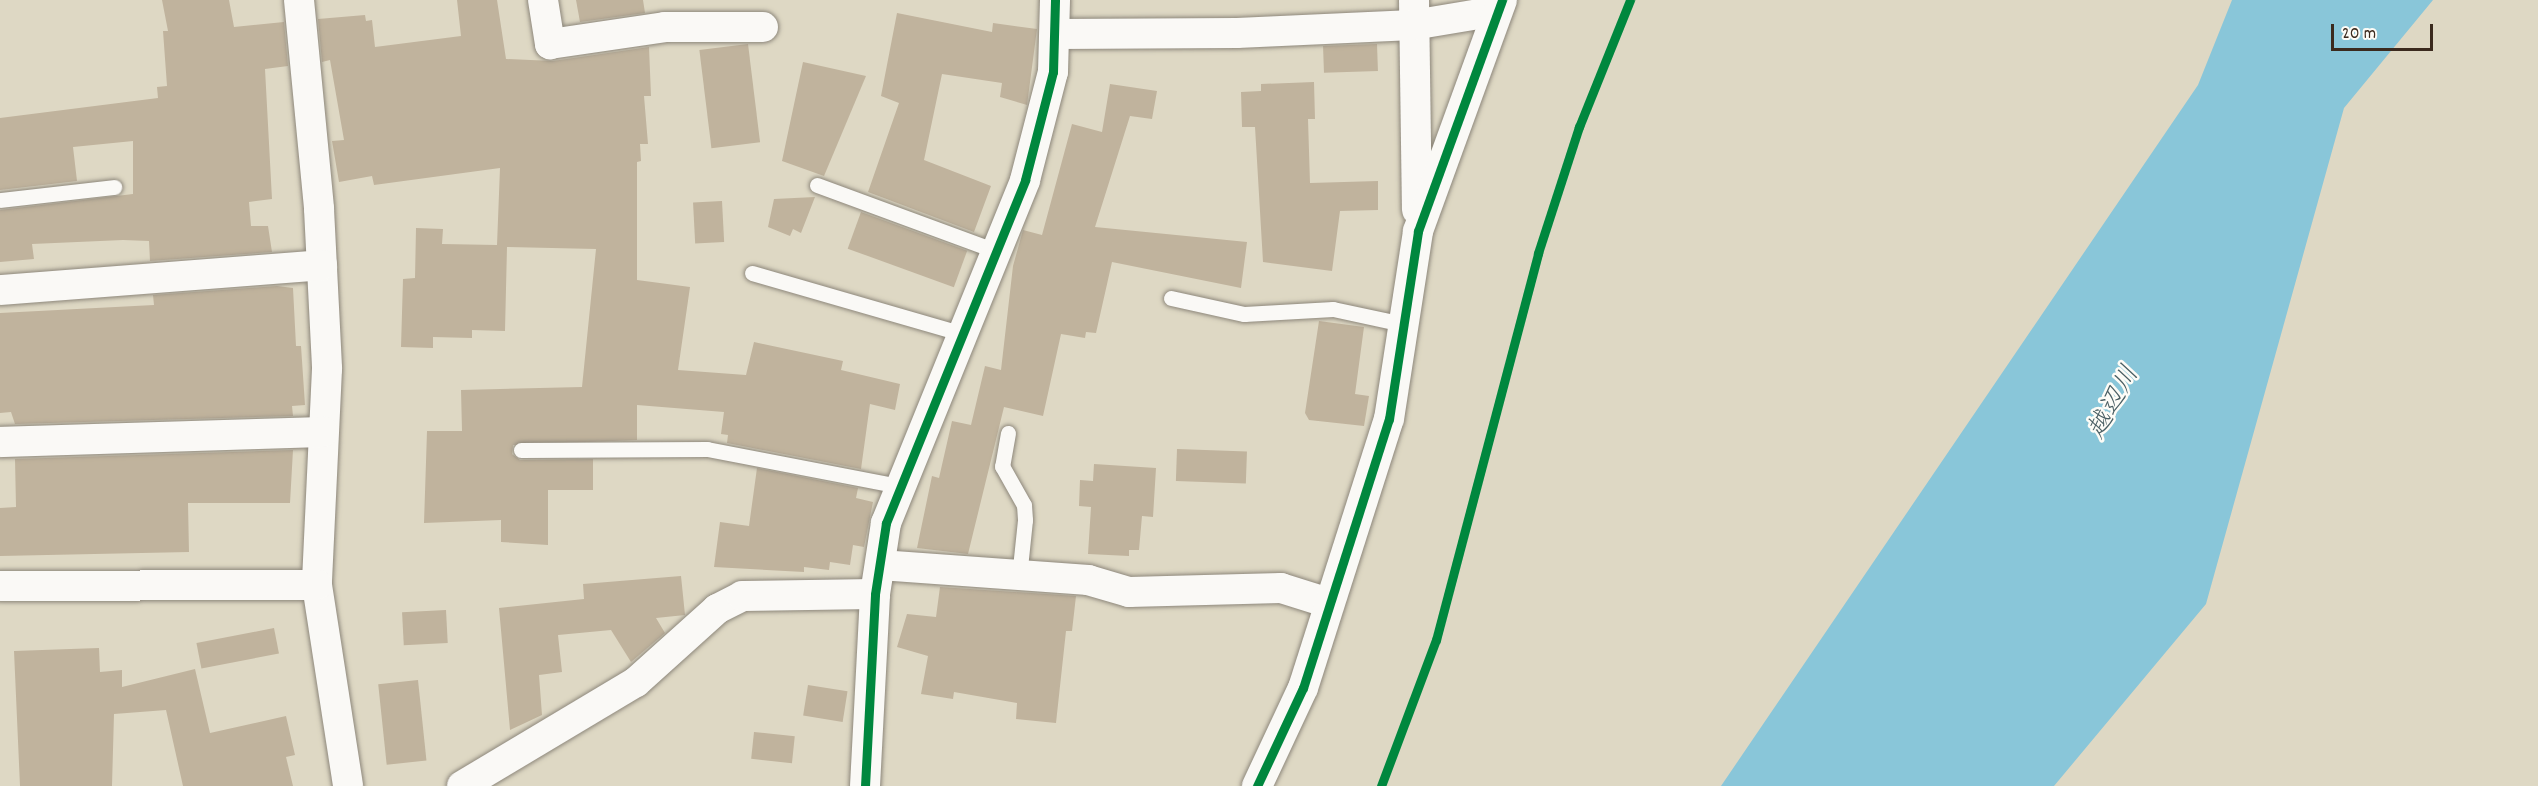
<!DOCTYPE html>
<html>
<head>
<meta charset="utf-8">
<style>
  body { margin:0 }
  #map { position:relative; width:2538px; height:786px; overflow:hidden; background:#ded8c4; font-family:Dekko,"Klee One",sans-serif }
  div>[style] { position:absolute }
  .water>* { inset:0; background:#89c6d9 }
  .building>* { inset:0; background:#c0b39d; transform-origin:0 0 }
  .roads { filter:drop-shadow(0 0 2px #8d877b) drop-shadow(0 0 2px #8d877b) }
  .service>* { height:15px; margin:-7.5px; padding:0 7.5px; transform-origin:7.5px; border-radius:7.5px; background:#faf9f6 }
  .minor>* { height:30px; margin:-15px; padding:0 15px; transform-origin:15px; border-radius:15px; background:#faf9f6 }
  .cycleway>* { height:9px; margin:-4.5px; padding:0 4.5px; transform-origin:4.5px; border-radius:4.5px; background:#00873e }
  span { translate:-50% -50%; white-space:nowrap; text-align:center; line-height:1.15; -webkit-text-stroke:5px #fdfcf7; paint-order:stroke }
  .water-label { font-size:26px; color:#495e63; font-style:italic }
  .scale { position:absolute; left:2331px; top:24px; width:102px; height:27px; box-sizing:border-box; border:3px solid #3b2a1e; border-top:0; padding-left:8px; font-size:18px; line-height:21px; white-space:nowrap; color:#3b2a1e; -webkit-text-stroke:4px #fdfcf7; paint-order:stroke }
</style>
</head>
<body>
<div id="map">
  <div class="water">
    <i style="clip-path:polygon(2232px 0,2433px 0,2344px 108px,2206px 604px,2054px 786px,1721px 786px,2198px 85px)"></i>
  </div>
  <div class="building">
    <i style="clip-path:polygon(162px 0,229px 0,234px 27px,284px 22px,288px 66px,265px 69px,272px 199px,249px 202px,251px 226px,268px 226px,272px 252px,150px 261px,149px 241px,123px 240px,32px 244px,34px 259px,0 262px,0 210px,133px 194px,133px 141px,73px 147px,77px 181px,0 190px,0 118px,158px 98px,157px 87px,167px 86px,163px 31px,168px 31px)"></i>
    <i style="clip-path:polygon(457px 0,497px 0,506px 59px,553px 61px,649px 47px,651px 96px,644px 96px,648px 144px,640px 144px,641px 161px,637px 162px,637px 280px,690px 287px,678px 370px,746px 375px,754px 342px,843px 361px,841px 370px,900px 384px,895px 410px,870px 404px,861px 469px,727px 443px,728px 435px,721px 434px,724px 412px,637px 405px,637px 440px,513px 445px,512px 454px,520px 460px,593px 459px,593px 490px,548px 490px,548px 545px,501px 542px,501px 520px,424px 523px,427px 431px,462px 431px,461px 390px,582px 387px,596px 249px,507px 247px,505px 331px,472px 330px,472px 338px,433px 337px,433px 348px,401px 347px,403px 279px,415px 278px,416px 228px,443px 229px,442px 244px,497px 245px,500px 168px,374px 185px,372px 176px,339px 182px,332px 141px,344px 140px,330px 60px,322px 62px,318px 19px,365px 15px,366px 21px,372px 20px,375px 47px,461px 36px)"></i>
    <i style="clip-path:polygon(576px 0,643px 0,645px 13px,580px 22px)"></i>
    <i style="clip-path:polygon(897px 13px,992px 32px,993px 23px,1037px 29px,1027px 105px,1000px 97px,1002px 83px,942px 74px,924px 160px,991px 186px,974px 232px,868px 192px,899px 103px,881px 96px)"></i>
    <i style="left:748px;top:44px;width:99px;height:49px;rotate:83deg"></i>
    <i style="left:1377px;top:44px;width:27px;height:54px;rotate:88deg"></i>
    <i style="clip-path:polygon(803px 62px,866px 76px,824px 176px,782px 161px)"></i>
    <i style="clip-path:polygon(1314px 82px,1315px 119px,1308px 119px,1310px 183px,1378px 181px,1378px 210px,1340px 211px,1332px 271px,1263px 262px,1255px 127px,1242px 127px,1241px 92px,1261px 91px,1261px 84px)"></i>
    <i style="clip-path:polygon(1110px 84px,1157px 91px,1152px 119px,1130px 116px,1095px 227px,1247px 242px,1241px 288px,1112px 262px,1096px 333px,1086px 332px,1085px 338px,1061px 334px,1043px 416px,1004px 407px,968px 554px,917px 548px,932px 476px,939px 478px,952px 421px,971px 425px,985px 366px,1001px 370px,1013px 266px,1023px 230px,1042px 235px,1072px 124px,1102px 132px)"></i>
    <i style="clip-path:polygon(815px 197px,801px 233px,793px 229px,790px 236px,768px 227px,774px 199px)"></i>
    <i style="left:722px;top:201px;width:41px;height:29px;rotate:87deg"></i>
    <i style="left:861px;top:212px;width:113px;height:39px;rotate:20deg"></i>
    <i style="clip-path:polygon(277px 286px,293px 288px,296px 346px,301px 346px,305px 405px,292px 406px,293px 416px,15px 424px,11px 412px,0 413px,0 313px,154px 305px,153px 295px)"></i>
    <i style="clip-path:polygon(1319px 321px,1364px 327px,1355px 394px,1369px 396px,1364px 426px,1309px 420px,1305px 413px)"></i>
    <i style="left:1177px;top:449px;width:70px;height:32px;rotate:2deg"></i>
    <i style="clip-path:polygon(293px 450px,290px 503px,188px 503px,189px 552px,0 556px,0 508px,16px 507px,15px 459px)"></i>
    <i style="clip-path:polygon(1094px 464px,1156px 468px,1153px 517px,1142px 516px,1139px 550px,1129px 550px,1129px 556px,1088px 554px,1091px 507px,1079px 506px,1080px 480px,1093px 481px)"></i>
    <i style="clip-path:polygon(757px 468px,858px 488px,856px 498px,873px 502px,864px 547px,853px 545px,850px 565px,830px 562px,829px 570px,804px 567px,804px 572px,714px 567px,720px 522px,749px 526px)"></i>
    <i style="clip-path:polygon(681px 576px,685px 615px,656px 618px,665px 633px,631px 662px,611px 630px,558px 635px,562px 672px,539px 675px,542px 715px,510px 730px,499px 608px,584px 599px,583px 584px)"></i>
    <i style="clip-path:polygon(940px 587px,1076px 596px,1072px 631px,1066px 631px,1056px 723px,1016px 719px,1017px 703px,954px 692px,953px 699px,921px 694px,928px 656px,897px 647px,907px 614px,936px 617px)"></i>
    <i style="left:446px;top:610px;width:33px;height:44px;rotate:87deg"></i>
    <i style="left:274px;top:628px;width:26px;height:79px;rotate:79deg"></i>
    <i style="clip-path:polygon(99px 648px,100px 672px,122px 670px,122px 687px,195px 669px,210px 733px,286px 716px,295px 755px,286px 757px,293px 786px,183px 786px,166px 710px,114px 714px,112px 786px,20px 786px,14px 651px)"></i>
    <i style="left:418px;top:680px;width:81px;height:40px;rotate:84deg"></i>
    <i style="left:808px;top:685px;width:40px;height:31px;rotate:9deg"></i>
    <i style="left:754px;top:732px;width:41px;height:27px;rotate:6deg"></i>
  </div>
  <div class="roads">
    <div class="service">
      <i style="left:817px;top:185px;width:191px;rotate:20.2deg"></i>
      <i style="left:0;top:200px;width:115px;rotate:-6.5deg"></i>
      <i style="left:752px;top:273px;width:224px;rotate:16.1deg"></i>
      <i style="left:1171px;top:298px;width:75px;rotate:12.4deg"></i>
      <i style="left:1244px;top:314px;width:89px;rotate:-3.2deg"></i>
      <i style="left:1333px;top:309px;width:72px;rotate:12.1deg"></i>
      <i style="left:1008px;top:433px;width:34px;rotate:100deg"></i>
      <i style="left:1002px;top:466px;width:45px;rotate:60.6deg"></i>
      <i style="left:1024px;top:505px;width:15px;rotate:86deg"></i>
      <i style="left:1025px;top:520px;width:57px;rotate:96deg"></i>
      <i style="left:521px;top:450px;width:186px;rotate:-0.3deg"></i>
      <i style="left:707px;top:449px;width:197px;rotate:10.9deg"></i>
    </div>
    <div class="minor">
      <i style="left:299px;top:0;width:210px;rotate:84.5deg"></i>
      <i style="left:319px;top:209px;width:160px;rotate:87.1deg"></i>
      <i style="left:327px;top:369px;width:216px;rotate:92.7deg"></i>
      <i style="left:317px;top:585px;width:203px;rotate:81.2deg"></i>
      <i style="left:543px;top:0;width:45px;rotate:81deg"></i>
      <i style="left:550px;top:44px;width:116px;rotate:-8.4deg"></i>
      <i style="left:665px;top:27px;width:98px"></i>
      <i style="left:1414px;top:0;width:210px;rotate:89.2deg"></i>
      <i style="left:1057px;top:34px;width:180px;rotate:-0.3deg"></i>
      <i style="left:1237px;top:33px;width:176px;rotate:-2.6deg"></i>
      <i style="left:1413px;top:25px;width:85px;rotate:-9.5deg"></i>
      <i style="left:0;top:290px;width:323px;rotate:-4.4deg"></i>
      <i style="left:0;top:442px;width:323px;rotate:-1.8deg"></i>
      <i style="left:880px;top:565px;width:209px;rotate:4.1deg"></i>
      <i style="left:1088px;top:580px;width:43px;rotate:16.3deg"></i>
      <i style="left:1129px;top:592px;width:152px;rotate:-1.5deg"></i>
      <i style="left:1281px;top:588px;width:50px;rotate:17.4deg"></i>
      <i style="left:0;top:586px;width:317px;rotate:-0.2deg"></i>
      <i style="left:462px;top:786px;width:203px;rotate:-30.9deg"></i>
      <i style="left:636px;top:682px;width:109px;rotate:-42deg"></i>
      <i style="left:717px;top:609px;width:28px;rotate:-27deg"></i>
      <i style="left:742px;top:596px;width:133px;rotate:-0.9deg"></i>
      <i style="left:865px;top:786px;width:192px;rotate:-87deg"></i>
      <i style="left:875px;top:594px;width:72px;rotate:-81.2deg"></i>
      <i style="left:886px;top:523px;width:370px;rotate:-67.9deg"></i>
      <i style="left:1025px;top:180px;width:112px;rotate:-75.5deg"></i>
      <i style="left:1053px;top:72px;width:72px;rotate:-88.4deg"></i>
      <i style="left:1257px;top:786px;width:108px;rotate:-64.9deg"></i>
      <i style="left:1303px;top:688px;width:282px;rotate:-72.3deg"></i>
      <i style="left:1389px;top:419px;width:190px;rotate:-81.2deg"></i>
      <i style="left:1418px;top:231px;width:246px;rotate:-70deg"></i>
    </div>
  </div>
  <div class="cycleway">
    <i style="left:865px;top:786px;width:192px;rotate:-87deg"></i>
    <i style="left:875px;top:594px;width:72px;rotate:-81.2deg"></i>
    <i style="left:886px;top:523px;width:370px;rotate:-67.9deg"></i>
    <i style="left:1025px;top:180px;width:112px;rotate:-75.5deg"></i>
    <i style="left:1053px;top:72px;width:72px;rotate:-88.4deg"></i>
    <i style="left:1257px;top:786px;width:108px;rotate:-64.9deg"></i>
    <i style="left:1303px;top:688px;width:282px;rotate:-72.3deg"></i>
    <i style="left:1389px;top:419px;width:190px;rotate:-81.2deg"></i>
    <i style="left:1418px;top:231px;width:246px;rotate:-70deg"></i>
    <i style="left:1381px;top:786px;width:156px;rotate:-69.4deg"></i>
    <i style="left:1436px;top:640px;width:400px;rotate:-75.2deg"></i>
    <i style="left:1538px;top:253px;width:133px;rotate:-72deg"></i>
    <i style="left:1579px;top:127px;width:137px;rotate:-68.1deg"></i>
  </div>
  <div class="water-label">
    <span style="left:2115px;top:403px;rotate:-61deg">越辺川</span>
  </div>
  <div class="scale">20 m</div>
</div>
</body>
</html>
